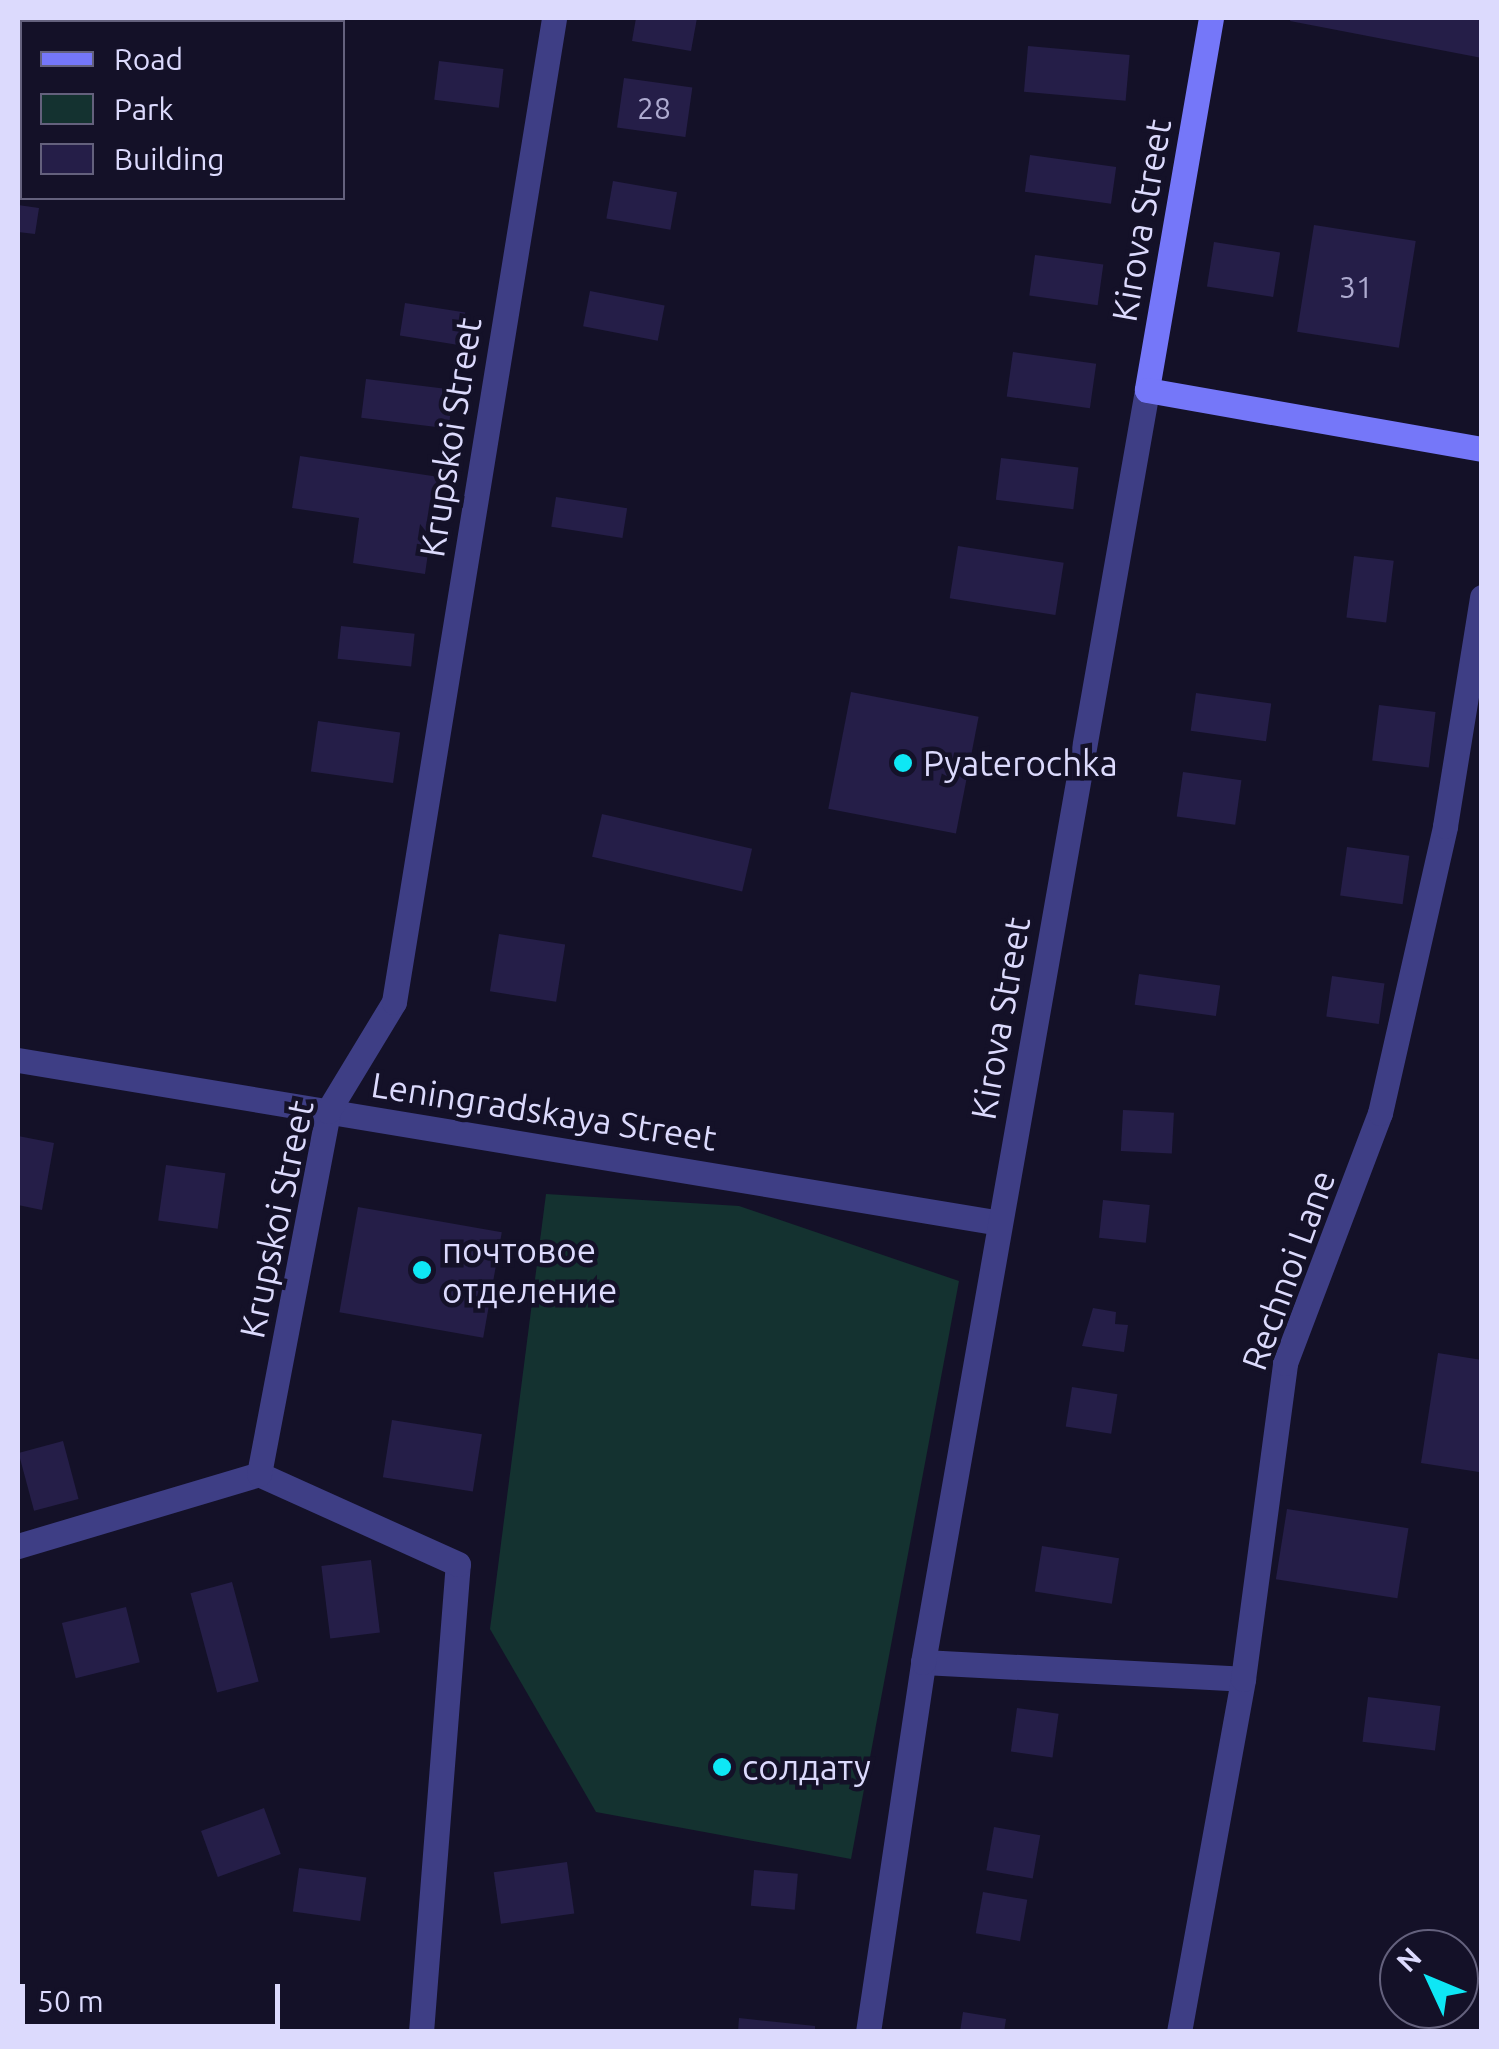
<!DOCTYPE html>
<html>
<head>
<meta charset="utf-8">
<style>
  body { margin:0 }
  #map { position:relative; width:1499px; height:2049px; overflow:hidden; background:#141128; font-family:Ubuntu,sans-serif }
  div>[style] { position:absolute }
  .green>* { inset:0; background:#143230 }
  .building>* { inset:0; background:#251e48; transform-origin:0 0 }
  .minor>* { height:25px; margin:-12.5px; padding:0 12.5px; transform-origin:12.5px; border-radius:12.5px; background:#3e3e85 }
  .tertiary>* { height:25px; margin:-12.5px; padding:0 12.5px; transform-origin:12.5px; border-radius:12.5px; background:#3e3e85 }
  .secondary>* { height:25px; margin:-12.5px; padding:0 12.5px; transform-origin:12.5px; border-radius:12.5px; background:#7577f9 }
  .dots>* { width:28px; height:28px; translate:-50% -50%; box-sizing:border-box; border:5px solid #141128; border-radius:50% }
  span { translate:-50% -50%; white-space:nowrap; text-align:center; line-height:1.15; -webkit-text-stroke:9px #141128; paint-order:stroke }
  .number-label { font-size:30px; color:#aeabd0 }
  .number-label span { -webkit-text-stroke-width:0 }
  .street-label { font-size:35px; color:#dcdafd }
  .poi-label { font-size:35px; color:#dcdafd }
  .left { translate:0 -50%; text-align:left }
  .frame { position:absolute; inset:0; border:20px solid #dcdafd; pointer-events:none }
  .legend { position:absolute; left:20px; top:20px; width:325px; height:180px; box-sizing:border-box; background:#141128; border:2px solid #64617d; margin:0; padding:12px 18px; list-style:none; font-size:30px; color:#dcdafd }
  .legend li { display:flex; align-items:center; gap:20px; height:50px }
  .legend b { width:50px; border:2px solid #64617d }
  .north { position:absolute; left:1379px; top:1929px; width:100px; height:100px; box-sizing:border-box; background:#141128; border:2px solid #64617d; border-radius:50%; rotate:314deg; font-size:28px; font-weight:700; line-height:40px; text-align:center; color:#dcdafd }
  .north::after { content:''; display:block; margin:auto; width:35px; height:45px; background:#0ee7f5; clip-path:polygon(50% 0,100% 100%,50% 72%,0 100%) }
  .scale { position:absolute; left:20px; top:1984px; width:260px; height:45px; box-sizing:border-box; border:5px solid #dcdafd; border-top:0; padding-left:12px; font-size:30px; line-height:35px; white-space:nowrap; color:#dcdafd; -webkit-text-stroke:8px #141128; paint-order:stroke }
</style>
</head>
<body>
<div id="map">
  <div class="green">
    <i style="clip-path:polygon(546px 1194px,739px 1206px,959px 1281px,851px 1859px,596px 1812px,490px 1629px)"></i>
  </div>
  <div class="building">
    <i style="clip-path:polygon(18px 18px,59px 18px,22px 26px)"></i>
    <i style="clip-path:polygon(636px 18px,697px 18px,691px 51px,632px 41px)"></i>
    <i style="clip-path:polygon(1291px 18px,1482px 18px,1482px 58px,1290px 21px)"></i>
    <i style="left:1028px;top:46px;width:102px;height:46px;rotate:5deg"></i>
    <i style="left:439px;top:61px;width:65px;height:39px;rotate:7deg"></i>
    <i style="left:624px;top:78px;width:69px;height:50px;rotate:8deg"></i>
    <i style="left:18px;top:100px;width:4px;height:36px;rotate:14deg"></i>
    <i style="left:1030px;top:155px;width:87px;height:37px;rotate:8deg"></i>
    <i style="left:613px;top:181px;width:65px;height:38px;rotate:10deg"></i>
    <i style="clip-path:polygon(18px 205px,39px 208px,35px 234px,18px 232px)"></i>
    <i style="left:1314px;top:225px;width:103px;height:108px;rotate:9deg"></i>
    <i style="left:1214px;top:242px;width:67px;height:45px;rotate:9deg"></i>
    <i style="left:1035px;top:255px;width:69px;height:41px;rotate:8deg"></i>
    <i style="left:590px;top:291px;width:76px;height:36px;rotate:11deg"></i>
    <i style="left:405px;top:303px;width:61px;height:33px;rotate:9deg"></i>
    <i style="left:1013px;top:352px;width:84px;height:45px;rotate:8deg"></i>
    <i style="left:366px;top:379px;width:88px;height:39px;rotate:7deg"></i>
    <i style="clip-path:polygon(300px 456px,439px 477px,425px 574px,353px 563px,359px 518px,292px 508px)"></i>
    <i style="left:1001px;top:458px;width:78px;height:42px;rotate:7deg"></i>
    <i style="left:556px;top:497px;width:72px;height:30px;rotate:9deg"></i>
    <i style="left:958px;top:546px;width:107px;height:53px;rotate:9deg"></i>
    <i style="left:1354px;top:556px;width:40px;height:62px;rotate:7deg"></i>
    <i style="left:341px;top:626px;width:74px;height:33px;rotate:6deg"></i>
    <i style="left:851px;top:692px;width:130px;height:119px;rotate:11deg"></i>
    <i style="left:1196px;top:693px;width:76px;height:38px;rotate:8deg"></i>
    <i style="left:1379px;top:705px;width:57px;height:56px;rotate:7deg"></i>
    <i style="left:318px;top:721px;width:83px;height:51px;rotate:8deg"></i>
    <i style="left:1183px;top:772px;width:59px;height:45px;rotate:8deg"></i>
    <i style="left:602px;top:814px;width:154px;height:44px;rotate:13deg"></i>
    <i style="left:1347px;top:847px;width:63px;height:49px;rotate:8deg"></i>
    <i style="left:499px;top:934px;width:67px;height:58px;rotate:9deg"></i>
    <i style="left:1139px;top:974px;width:82px;height:31px;rotate:8deg"></i>
    <i style="left:1332px;top:976px;width:53px;height:41px;rotate:8deg"></i>
    <i style="left:1123px;top:1110px;width:51px;height:41px;rotate:3deg"></i>
    <i style="clip-path:polygon(18px 1136px,54px 1143px,42px 1210px,18px 1205px)"></i>
    <i style="left:166px;top:1165px;width:60px;height:56px;rotate:8deg"></i>
    <i style="left:1103px;top:1200px;width:47px;height:38px;rotate:6deg"></i>
    <i style="left:358px;top:1207px;width:146px;height:107px;rotate:10deg"></i>
    <i style="clip-path:polygon(1093px 1308px,1116px 1312px,1115px 1324px,1128px 1325px,1124px 1352px,1082px 1346px)"></i>
    <i style="clip-path:polygon(1438px 1353px,1482px 1360px,1479px 1472px,1421px 1463px)"></i>
    <i style="left:1072px;top:1387px;width:46px;height:40px;rotate:9deg"></i>
    <i style="left:392px;top:1420px;width:91px;height:58px;rotate:9deg"></i>
    <i style="left:63px;top:1441px;width:60px;height:46px;rotate:75deg"></i>
    <i style="left:1287px;top:1509px;width:123px;height:71px;rotate:9deg"></i>
    <i style="left:1042px;top:1546px;width:78px;height:46px;rotate:9deg"></i>
    <i style="left:371px;top:1560px;width:73px;height:50px;rotate:83deg"></i>
    <i style="left:232px;top:1582px;width:103px;height:43px;rotate:75deg"></i>
    <i style="left:126px;top:1607px;width:57px;height:66px;rotate:76deg"></i>
    <i style="left:1368px;top:1697px;width:73px;height:45px;rotate:7deg"></i>
    <i style="left:1017px;top:1708px;width:42px;height:44px;rotate:8deg"></i>
    <i style="left:264px;top:1808px;width:49px;height:67px;rotate:70deg"></i>
    <i style="left:994px;top:1827px;width:47px;height:44px;rotate:10deg"></i>
    <i style="left:567px;top:1862px;width:52px;height:74px;rotate:82deg"></i>
    <i style="left:299px;top:1868px;width:68px;height:44px;rotate:8deg"></i>
    <i style="left:754px;top:1870px;width:44px;height:36px;rotate:5deg"></i>
    <i style="left:983px;top:1892px;width:45px;height:42px;rotate:10deg"></i>
    <i style="clip-path:polygon(963px 2012px,1006px 2019px,1004px 2032px,960px 2032px)"></i>
    <i style="clip-path:polygon(739px 2018px,815px 2026px,815px 2032px,738px 2032px)"></i>
  </div>
  <div class="minor">
    <i style="left:18px;top:1060px;width:995px;rotate:9.42deg"></i>
    <i style="left:18px;top:1546px;width:252px;rotate:-16.6deg"></i>
    <i style="left:923px;top:1662px;width:320px;rotate:3deg"></i>
    <i style="left:421px;top:2032px;width:469px;rotate:-85.5deg"></i>
    <i style="left:458px;top:1564px;width:218px;rotate:-155.7deg"></i>
    <i style="left:259px;top:1474px;width:369px;rotate:-79.2deg"></i>
    <i style="left:328px;top:1111px;width:127px;rotate:-58.8deg"></i>
    <i style="left:394px;top:1002px;width:997px;rotate:-80.76deg"></i>
    <i style="left:1179px;top:2032px;width:359px;rotate:-79.7deg"></i>
    <i style="left:1243px;top:1679px;width:319px;rotate:-82.4deg"></i>
    <i style="left:1285px;top:1363px;width:267px;rotate:-69.2deg"></i>
    <i style="left:1380px;top:1113px;width:294px;rotate:-77.2deg"></i>
    <i style="left:1445px;top:826px;width:232px;rotate:-80.8deg"></i>
  </div>
  <div class="tertiary">
    <i style="left:868px;top:2032px;width:374px;rotate:-81.5deg"></i>
    <i style="left:923px;top:1662px;width:1292px;rotate:-80.01deg"></i>
  </div>
  <div class="secondary">
    <i style="left:1211px;top:18px;width:377px;rotate:99.8deg"></i>
    <i style="left:1147px;top:390px;width:340px;rotate:10deg"></i>
  </div>
  <div class="dots">
    <i style="left:903px;top:763px;background:#0ee7f5"></i>
    <i style="left:422px;top:1270px;background:#0ee7f5"></i>
    <i style="left:722px;top:1767px;background:#0ee7f5"></i>
  </div>
  <div class="number-label">
    <span style="left:654px;top:108px">28</span>
    <span style="left:1356px;top:287px">31</span>
  </div>
  <div class="street-label">
    <span style="left:1141px;top:220px;rotate:-80deg">Kirova Street</span>
    <span style="left:450px;top:437px;rotate:-81deg">Krupskoi Street</span>
    <span style="left:1000px;top:1018px;rotate:-80deg">Kirova Street</span>
    <span style="left:544px;top:1111px;rotate:9deg">Leningradskaya Street</span>
    <span style="left:276px;top:1219px;rotate:-78deg">Krupskoi Street</span>
    <span style="left:1288px;top:1270px;rotate:-70deg">Rechnoi Lane</span>
  </div>
  <div class="poi-label">
    <span class="left" style="left:923px;top:763px">Pyaterochka</span>
    <span class="left" style="left:442px;top:1270px">почтовое<br>отделение</span>
    <span class="left" style="left:742px;top:1767px">солдату</span>
  </div>
  <div class="frame"></div>
  <ul class="legend">
  <li><b style="height:12px;background:#7577f9"></b>Road</li>
  <li><b style="height:28px;background:#143230"></b>Park</li>
  <li><b style="height:28px;background:#251e48"></b>Building</li>
  </ul>
  <div class="north">N</div>
  <div class="scale">50 m</div>
</div>
</body>
</html>
